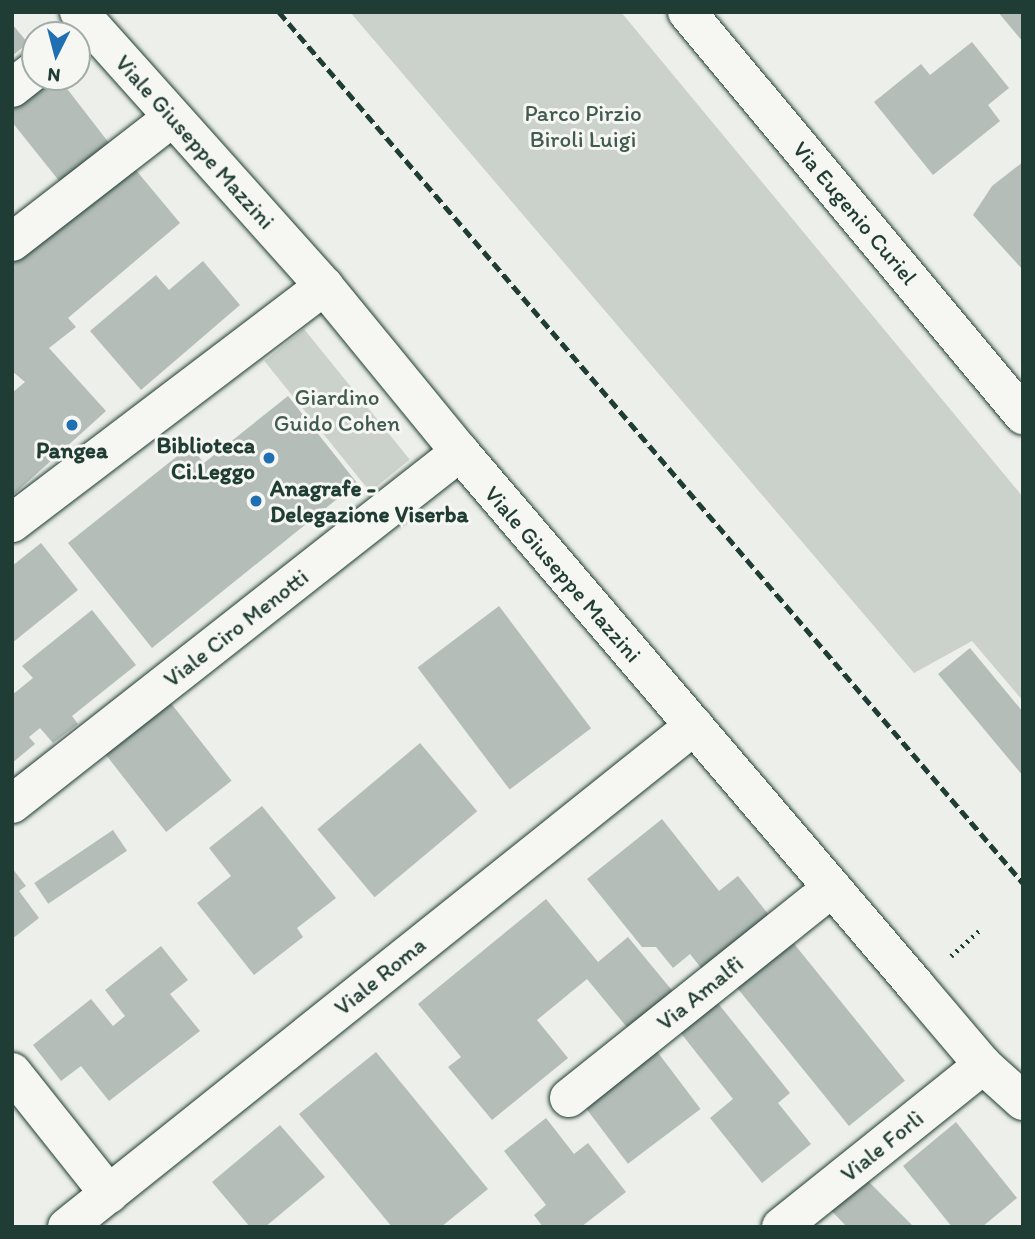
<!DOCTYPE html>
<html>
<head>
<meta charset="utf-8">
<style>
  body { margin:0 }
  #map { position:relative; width:1035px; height:1239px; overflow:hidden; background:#edefea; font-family:Itim,sans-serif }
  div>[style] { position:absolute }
  .green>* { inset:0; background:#cbd2cc; transform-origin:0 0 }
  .building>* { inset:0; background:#b4bdb8; transform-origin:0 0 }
  .path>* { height:4.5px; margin-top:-2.25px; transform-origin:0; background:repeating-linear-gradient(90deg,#1f3d34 0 2px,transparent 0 7px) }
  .roads { filter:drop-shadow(0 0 2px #1f3d34) drop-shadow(0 0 2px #1f3d34) }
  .street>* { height:38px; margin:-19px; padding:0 19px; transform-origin:19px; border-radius:19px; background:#f6f6f2 }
  .secondary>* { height:38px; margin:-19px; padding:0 19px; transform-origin:19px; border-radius:19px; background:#f6f6f2 }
  .rail>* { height:5px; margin-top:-2.5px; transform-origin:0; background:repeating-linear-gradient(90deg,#1f3d34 0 10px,transparent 0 15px) }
  .dots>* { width:19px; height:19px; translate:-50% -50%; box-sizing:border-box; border:4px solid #f6f6f2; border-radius:50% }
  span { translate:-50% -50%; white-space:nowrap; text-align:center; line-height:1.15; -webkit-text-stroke:6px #f6f6f2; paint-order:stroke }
  .park-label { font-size:23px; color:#415b52 }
  .street-label { font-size:23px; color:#1f3d34 }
  .poi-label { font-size:23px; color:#1f3d34; font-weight:700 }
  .right { translate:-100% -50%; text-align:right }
  .left { translate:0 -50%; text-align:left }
  .frame { position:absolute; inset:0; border:14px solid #1f3d34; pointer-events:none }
  .north { position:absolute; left:21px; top:21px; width:70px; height:70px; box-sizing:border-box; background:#f6f6f2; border:2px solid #a0aca6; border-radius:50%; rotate:186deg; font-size:19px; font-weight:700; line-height:28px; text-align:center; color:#1f3d34 }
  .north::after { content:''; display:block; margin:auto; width:24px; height:32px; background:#1f6fb2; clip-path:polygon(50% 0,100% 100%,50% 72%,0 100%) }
</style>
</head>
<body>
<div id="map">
  <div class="green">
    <i style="clip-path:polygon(350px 12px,621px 12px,1023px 497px,1023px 701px,972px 641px,914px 673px)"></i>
    <i style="left:304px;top:329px;width:168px;height:51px;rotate:51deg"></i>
  </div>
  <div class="building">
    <i style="clip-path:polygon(998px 12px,1023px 12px,1023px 42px)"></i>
    <i style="clip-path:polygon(12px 24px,28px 43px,12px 56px)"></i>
    <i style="clip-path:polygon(972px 42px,1009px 88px,988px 105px,1000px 121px,933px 175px,874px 102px,921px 64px,930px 75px)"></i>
    <i style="clip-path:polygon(48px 77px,58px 77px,109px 143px,60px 182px,12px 122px,12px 106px)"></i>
    <i style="clip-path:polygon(1023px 162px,1023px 270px,973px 215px,992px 186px)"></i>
    <i style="clip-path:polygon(130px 163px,180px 223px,68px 318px,76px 327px,49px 348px,106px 411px,12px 496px,12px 393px,25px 382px,12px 371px,12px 263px)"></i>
    <i style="clip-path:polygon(203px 261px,240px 305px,141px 390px,90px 331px,156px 275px,169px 290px)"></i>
    <i style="clip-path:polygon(288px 396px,357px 483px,152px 648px,68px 543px,190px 446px,204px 463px)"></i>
    <i style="clip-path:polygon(41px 543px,78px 590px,12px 643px,12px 566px)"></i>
    <i style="left:499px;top:606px;width:153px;height:102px;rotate:53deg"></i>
    <i style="clip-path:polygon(92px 610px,136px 665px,72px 716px,78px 724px,53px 743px,40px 728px,29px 737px,35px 744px,12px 763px,12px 695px,33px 678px,22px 666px)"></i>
    <i style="clip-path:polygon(970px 648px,1023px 712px,1023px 776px,938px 674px)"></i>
    <i style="left:170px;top:702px;width:100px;height:83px;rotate:52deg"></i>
    <i style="left:420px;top:743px;width:89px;height:134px;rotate:50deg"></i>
    <i style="clip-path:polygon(262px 806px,336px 898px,297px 928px,303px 937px,254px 975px,197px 903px,231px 876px,209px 848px)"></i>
    <i style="clip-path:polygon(662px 819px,719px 891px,738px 876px,777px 925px,710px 979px,690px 954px,673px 968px,656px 947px,642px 947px,587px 879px)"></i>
    <i style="left:113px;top:830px;width:25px;height:95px;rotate:56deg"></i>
    <i style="clip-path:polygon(12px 868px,26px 886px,19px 891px,39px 918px,12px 939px)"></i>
    <i style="clip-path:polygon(546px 899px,598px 962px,628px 937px,675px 994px,630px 1031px,587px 979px,537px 1020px,568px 1058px,492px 1120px,448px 1067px,461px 1057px,418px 1004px)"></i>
    <i style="left:791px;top:940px;width:181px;height:72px;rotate:51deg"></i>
    <i style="clip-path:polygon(161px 946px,188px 980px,170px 994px,200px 1031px,109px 1101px,81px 1066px,61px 1081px,33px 1045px,91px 999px,113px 1026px,125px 1016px,105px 990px)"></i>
    <i style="clip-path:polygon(713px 997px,790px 1093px,778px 1103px,811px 1144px,762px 1183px,710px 1118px,733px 1099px,676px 1027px)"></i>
    <i style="left:653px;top:1046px;width:79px;height:91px;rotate:53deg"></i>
    <i style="clip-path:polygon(376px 1052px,488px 1189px,441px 1227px,392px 1227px,299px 1114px)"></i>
    <i style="clip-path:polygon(546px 1118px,574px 1154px,588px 1143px,626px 1192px,581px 1227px,543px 1227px,534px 1215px,546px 1205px,504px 1151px)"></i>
    <i style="clip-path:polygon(956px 1122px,1017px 1198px,982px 1227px,952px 1227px,903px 1166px)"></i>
    <i style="clip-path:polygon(280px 1125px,325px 1177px,265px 1227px,250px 1227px,212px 1182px)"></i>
    <i style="clip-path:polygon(856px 1169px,914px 1227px,847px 1227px,823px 1202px)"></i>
  </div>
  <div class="path">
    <i style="left:951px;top:956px;width:38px;rotate:-42deg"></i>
  </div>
  <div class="roads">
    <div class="street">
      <i style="left:687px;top:12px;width:525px;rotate:50.18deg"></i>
      <i style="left:12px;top:88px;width:29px;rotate:-38deg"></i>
      <i style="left:12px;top:242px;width:202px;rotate:-37.8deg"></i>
      <i style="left:12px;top:523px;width:392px;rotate:-37.2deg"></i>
      <i style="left:12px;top:804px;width:570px;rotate:-38.16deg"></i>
      <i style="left:12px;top:1072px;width:156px;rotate:51.5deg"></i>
      <i style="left:569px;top:1098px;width:337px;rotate:-38.6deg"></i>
      <i style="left:67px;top:1227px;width:803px;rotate:-38.63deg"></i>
      <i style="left:781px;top:1227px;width:259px;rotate:-38.7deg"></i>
    </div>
    <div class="secondary">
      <i style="left:79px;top:12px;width:368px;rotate:48.2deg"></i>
      <i style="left:324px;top:286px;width:215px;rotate:50.7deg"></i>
      <i style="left:460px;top:452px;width:702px;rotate:49.5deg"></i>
      <i style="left:916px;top:986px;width:104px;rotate:49.7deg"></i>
      <i style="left:983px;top:1065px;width:54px;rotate:42deg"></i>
    </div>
  </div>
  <div class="rail">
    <i style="left:279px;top:12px;width:1146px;rotate:49.5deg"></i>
  </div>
  <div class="dots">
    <i style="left:72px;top:425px;background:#1f6fb2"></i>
    <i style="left:269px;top:458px;background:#1f6fb2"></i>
    <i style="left:256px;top:501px;background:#1f6fb2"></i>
  </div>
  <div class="park-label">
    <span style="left:583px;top:126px">Parco Pirzio<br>Biroli Luigi</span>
    <span style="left:337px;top:410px">Giardino<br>Guido Cohen</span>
  </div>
  <div class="street-label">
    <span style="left:195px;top:142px;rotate:48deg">Viale Giuseppe Mazzini</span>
    <span style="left:855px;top:213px;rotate:50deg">Via Eugenio Curiel</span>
    <span style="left:563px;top:574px;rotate:49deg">Viale Giuseppe Mazzini</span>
    <span style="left:236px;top:628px;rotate:-38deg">Viale Ciro Menotti</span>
    <span style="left:380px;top:976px;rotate:-39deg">Viale Roma</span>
    <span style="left:700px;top:993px;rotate:-39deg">Via Amalfi</span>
    <span style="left:882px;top:1146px;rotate:-39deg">Viale Forlì</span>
  </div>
  <div class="poi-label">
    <span class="right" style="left:255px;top:458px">Biblioteca<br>Ci.Leggo</span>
    <span style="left:72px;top:450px">Pangea</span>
    <span class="left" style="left:270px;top:501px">Anagrafe -<br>Delegazione Viserba</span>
  </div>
  <div class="frame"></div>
  <div class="north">N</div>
</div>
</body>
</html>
